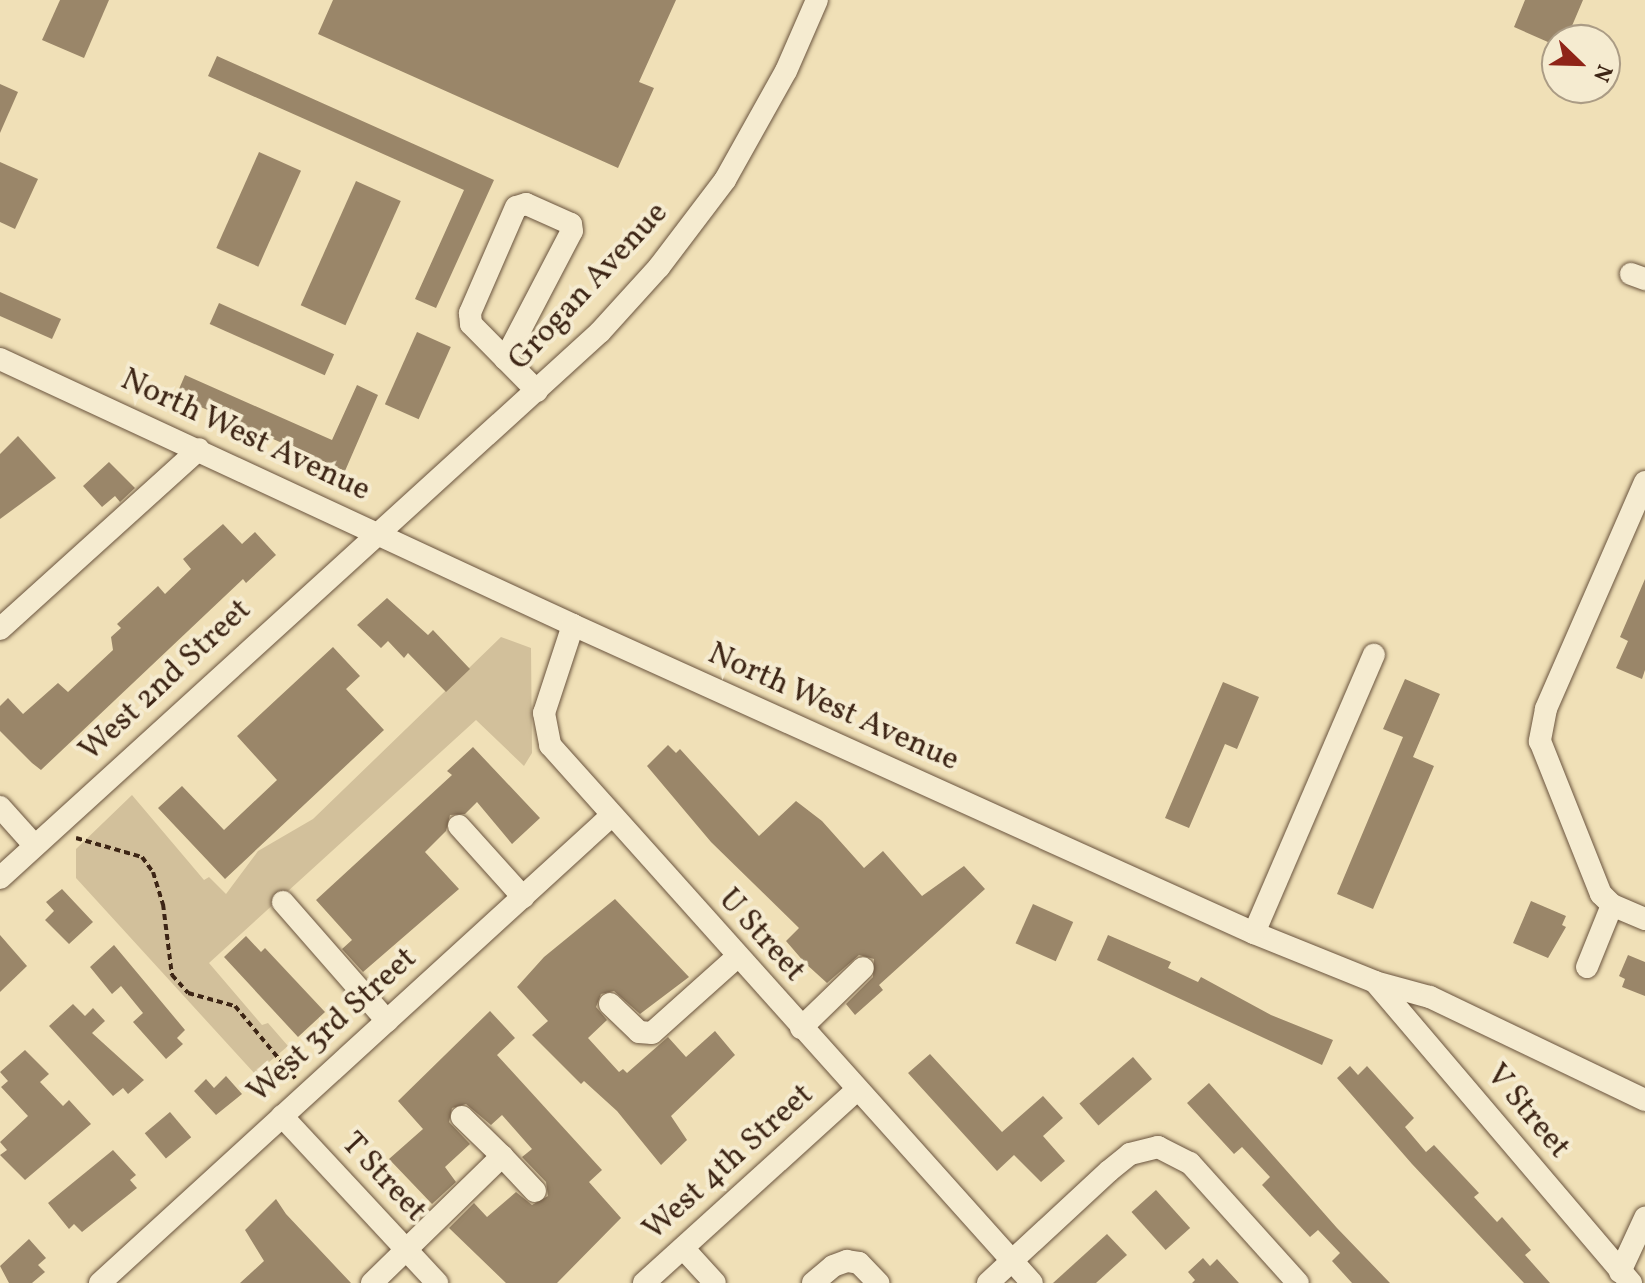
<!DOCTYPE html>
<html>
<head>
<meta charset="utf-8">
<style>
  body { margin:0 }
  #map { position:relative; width:1645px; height:1283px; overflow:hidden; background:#f0e0b7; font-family:Vollkorn,serif }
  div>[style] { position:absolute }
  .green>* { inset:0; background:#d2c09b }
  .building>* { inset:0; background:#9a8669; transform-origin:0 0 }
  .path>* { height:4px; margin-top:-2px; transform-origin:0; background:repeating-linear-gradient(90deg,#3d2515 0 6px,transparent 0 10px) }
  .roads { filter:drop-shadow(0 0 2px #6a543e) drop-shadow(0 0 2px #6a543e) }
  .minor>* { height:22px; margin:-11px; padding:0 11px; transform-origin:11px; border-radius:11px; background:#f5ebd0 }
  span { translate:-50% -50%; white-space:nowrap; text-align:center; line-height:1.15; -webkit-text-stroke:8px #f5ebd0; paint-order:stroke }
  .street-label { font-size:32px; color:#3d2515 }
  .north { position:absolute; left:1541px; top:24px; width:80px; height:80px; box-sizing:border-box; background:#f5ebd0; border:2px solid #ab9c85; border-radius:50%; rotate:113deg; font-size:22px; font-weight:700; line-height:32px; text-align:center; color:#3d2515 }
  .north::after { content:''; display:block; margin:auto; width:28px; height:36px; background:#8f2418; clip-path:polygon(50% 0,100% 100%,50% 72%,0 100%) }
</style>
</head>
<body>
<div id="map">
  <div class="green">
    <i style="clip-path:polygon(501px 637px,531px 648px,532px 753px,524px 766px,476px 720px,209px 963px,262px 1025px,268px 1023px,288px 1046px,255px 1074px,76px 878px,76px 849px,132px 795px,204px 880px,209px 877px,226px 894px,258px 851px,313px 819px)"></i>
  </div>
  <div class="building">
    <i style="clip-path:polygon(60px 0,109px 0,84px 58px,42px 40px)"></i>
    <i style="clip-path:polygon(333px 0,676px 0,639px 82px,654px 88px,618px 168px,318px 34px)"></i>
    <i style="clip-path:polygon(1525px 0,1583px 0,1566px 40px,1557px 40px,1557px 46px,1514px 27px)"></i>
    <i style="clip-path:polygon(217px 56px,494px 180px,436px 308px,415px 299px,464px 190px,208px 76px)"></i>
    <i style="clip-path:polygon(0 84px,18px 92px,0 133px)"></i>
    <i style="left:259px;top:152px;width:46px;height:105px;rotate:24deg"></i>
    <i style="clip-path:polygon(0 162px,38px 179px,15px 229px,0 222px)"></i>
    <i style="left:356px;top:181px;width:49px;height:136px;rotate:24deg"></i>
    <i style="clip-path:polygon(0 292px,61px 319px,52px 339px,0 316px)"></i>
    <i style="left:219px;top:303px;width:126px;height:23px;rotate:24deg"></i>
    <i style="left:417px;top:332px;width:37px;height:79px;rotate:24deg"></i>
    <i style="clip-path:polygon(185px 375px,332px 440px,357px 385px,378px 395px,345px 471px,176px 396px)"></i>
    <i style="clip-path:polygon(18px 436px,56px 478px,0 519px,0 454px)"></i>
    <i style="clip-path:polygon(109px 462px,135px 488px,120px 502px,115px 496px,102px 507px,83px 486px)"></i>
    <i style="clip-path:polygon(223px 524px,242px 544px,255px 532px,276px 555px,246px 583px,243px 579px,41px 770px,32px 763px,0 731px,0 706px,8px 698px,23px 714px,58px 683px,68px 692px,113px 650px,111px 637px,121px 628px,117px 624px,158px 586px,165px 594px,191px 569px,183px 559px)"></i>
    <i style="clip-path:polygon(1645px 579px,1645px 670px,1642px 679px,1616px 668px,1628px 641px,1620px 637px)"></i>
    <i style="clip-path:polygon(387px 598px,428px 635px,433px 630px,470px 669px,446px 692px,408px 653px,404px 658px,388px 641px,381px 648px,357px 625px)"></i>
    <i style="clip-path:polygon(333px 647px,360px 676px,346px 689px,384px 730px,225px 879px,158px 808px,182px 786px,224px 830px,277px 780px,237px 736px)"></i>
    <i style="clip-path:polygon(1405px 679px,1440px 694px,1413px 757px,1434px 766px,1373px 909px,1337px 894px,1403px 737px,1383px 729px)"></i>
    <i style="clip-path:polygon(1223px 682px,1259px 697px,1237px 749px,1225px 744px,1189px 828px,1165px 818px)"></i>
    <i style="clip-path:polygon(668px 745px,676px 753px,680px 749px,759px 836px,796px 801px,822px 821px,864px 868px,883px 851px,922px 896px,964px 866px,985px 889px,879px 985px,883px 990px,855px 1015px,846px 1004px,873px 977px,874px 959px,859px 955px,827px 983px,805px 963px,786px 941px,799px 928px,711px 842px,647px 766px)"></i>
    <i style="clip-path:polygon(473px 747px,540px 818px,512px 844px,477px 802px,465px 814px,450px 815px,446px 831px,425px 852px,459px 889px,363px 972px,342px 949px,352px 940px,316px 900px,452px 775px,447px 771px)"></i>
    <i style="clip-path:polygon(62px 889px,93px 922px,69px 944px,45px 920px,54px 911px,46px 902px)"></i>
    <i style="clip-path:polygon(615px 899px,689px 977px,640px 1014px,614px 991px,601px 994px,596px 1007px,607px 1020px,588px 1038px,619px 1072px,623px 1069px,627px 1073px,668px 1037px,686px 1057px,715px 1031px,735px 1055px,671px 1116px,687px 1140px,661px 1165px,617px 1111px,584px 1081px,581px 1084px,532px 1035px,548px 1021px,517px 987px,544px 957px)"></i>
    <i style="clip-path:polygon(1531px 901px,1566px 916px,1562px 925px,1566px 927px,1548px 958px,1513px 943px)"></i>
    <i style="left:1033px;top:904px;width:44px;height:43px;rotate:24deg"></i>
    <i style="clip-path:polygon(0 935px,27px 966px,0 992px)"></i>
    <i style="clip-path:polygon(1108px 935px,1171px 962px,1168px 968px,1198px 982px,1201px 977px,1271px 1015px,1333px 1040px,1322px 1065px,1097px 960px)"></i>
    <i style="clip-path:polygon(246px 936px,261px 952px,265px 948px,325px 1012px,298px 1037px,224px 957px)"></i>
    <i style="clip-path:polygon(114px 945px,185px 1030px,177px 1038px,183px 1044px,166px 1059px,133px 1022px,143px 1013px,121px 986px,112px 994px,90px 967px)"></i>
    <i style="clip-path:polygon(1628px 955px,1645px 962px,1645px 996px,1622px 987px,1625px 979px,1619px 976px)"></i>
    <i style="clip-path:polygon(73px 1004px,85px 1016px,93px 1008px,105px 1021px,92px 1033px,144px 1080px,128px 1094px,123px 1088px,113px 1096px,49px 1026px)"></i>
    <i style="clip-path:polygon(490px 1011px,515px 1038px,497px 1055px,602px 1170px,589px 1182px,621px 1218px,557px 1283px,506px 1283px,449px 1228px,474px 1203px,487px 1217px,516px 1192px,532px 1205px,548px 1196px,546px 1182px,522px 1157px,532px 1149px,502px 1115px,491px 1125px,466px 1104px,452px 1108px,449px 1122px,470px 1144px,445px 1167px,456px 1182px,432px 1204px,389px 1159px,423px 1129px,398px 1101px)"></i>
    <i style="clip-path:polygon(25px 1050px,49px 1074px,40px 1082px,63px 1106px,69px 1100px,91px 1124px,25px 1180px,0 1155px,7px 1150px,0 1142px,28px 1116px,1px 1087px,8px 1081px,0 1072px)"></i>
    <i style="clip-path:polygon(930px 1054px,1002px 1132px,1043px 1096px,1063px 1118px,1043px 1136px,1065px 1161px,1041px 1182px,1014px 1155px,997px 1171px,908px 1073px)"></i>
    <i style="left:1133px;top:1057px;width:29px;height:71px;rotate:49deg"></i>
    <i style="clip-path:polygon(1350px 1066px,1358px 1075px,1367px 1066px,1414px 1118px,1405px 1127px,1426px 1152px,1434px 1145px,1479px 1193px,1474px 1197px,1497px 1222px,1502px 1217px,1531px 1250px,1525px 1255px,1550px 1283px,1524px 1283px,1412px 1164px,1337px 1078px)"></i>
    <i style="clip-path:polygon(226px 1076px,242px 1094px,216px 1115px,194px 1091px,206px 1079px,214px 1088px)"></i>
    <i style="clip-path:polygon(1209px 1083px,1337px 1228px,1390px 1283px,1352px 1283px,1332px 1261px,1340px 1253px,1318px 1230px,1310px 1237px,1262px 1185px,1270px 1177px,1242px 1147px,1234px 1154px,1187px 1103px)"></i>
    <i style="left:170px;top:1112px;width:33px;height:33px;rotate:50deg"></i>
    <i style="clip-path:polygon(113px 1150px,136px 1175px,130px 1180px,137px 1188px,82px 1232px,74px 1224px,69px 1229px,48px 1203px)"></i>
    <i style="left:1156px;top:1190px;width:51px;height:33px;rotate:48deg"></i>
    <i style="clip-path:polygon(276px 1199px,286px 1214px,351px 1283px,240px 1283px,264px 1261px,245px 1230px)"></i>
    <i style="clip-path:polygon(1107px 1234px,1127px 1255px,1096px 1283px,1053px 1283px)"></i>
    <i style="clip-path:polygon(29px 1239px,46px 1258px,38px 1265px,45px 1272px,32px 1283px,9px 1283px,0 1266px)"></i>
    <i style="clip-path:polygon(1203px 1258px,1210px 1266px,1217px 1259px,1239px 1283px,1192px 1283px,1195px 1280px,1188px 1272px)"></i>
  </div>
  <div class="path">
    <i style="left:76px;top:838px;width:69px;rotate:16.1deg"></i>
    <i style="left:142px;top:857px;width:19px;rotate:54deg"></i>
    <i style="left:153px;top:872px;width:34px;rotate:73deg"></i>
    <i style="left:163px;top:904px;width:72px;rotate:82.8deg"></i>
    <i style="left:172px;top:975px;width:24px;rotate:48deg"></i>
    <i style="left:188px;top:993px;width:49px;rotate:15.5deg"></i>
    <i style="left:235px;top:1006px;width:94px;rotate:50.2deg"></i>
  </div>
  <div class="roads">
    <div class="minor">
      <i style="left:1631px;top:274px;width:15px;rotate:20deg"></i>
      <i style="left:0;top:359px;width:632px;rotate:24.9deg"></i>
      <i style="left:573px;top:625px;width:747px;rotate:24.34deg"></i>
      <i style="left:1254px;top:933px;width:131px;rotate:22deg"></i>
      <i style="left:1375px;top:982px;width:57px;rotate:15.3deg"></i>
      <i style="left:1430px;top:997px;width:238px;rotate:25.6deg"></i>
      <i style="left:505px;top:359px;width:144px;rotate:-62.4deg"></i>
      <i style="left:572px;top:231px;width:7px;rotate:-98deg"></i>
      <i style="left:571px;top:224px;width:49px;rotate:-156deg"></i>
      <i style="left:526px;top:204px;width:10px;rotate:163deg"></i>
      <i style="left:516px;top:207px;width:116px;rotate:113.5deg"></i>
      <i style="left:470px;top:313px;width:11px;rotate:85deg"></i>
      <i style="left:471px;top:324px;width:94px;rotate:45.4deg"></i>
      <i style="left:1645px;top:482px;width:248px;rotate:113.6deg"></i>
      <i style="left:1546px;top:709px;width:33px;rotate:101deg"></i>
      <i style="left:1540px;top:741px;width:165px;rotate:68.3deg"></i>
      <i style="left:1601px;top:894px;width:16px;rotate:45deg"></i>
      <i style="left:1612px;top:905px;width:36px;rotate:23deg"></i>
      <i style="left:573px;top:625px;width:93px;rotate:108.2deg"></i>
      <i style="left:544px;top:713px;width:33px;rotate:79deg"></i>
      <i style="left:550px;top:745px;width:722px;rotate:48.14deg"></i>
      <i style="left:0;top:629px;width:268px;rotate:-42.1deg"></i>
      <i style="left:0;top:807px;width:52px;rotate:48.1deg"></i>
      <i style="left:459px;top:826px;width:96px;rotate:48deg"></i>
      <i style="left:0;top:878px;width:811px;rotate:-42.3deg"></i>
      <i style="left:600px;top:332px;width:88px;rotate:-47.8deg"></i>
      <i style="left:659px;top:267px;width:109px;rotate:-52.8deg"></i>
      <i style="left:725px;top:180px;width:125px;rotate:-60.8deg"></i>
      <i style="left:786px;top:71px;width:77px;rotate:-66.4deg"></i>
      <i style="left:283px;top:902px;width:158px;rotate:48.8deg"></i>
      <i style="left:1254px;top:933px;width:303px;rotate:-66.7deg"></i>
      <i style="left:1587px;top:967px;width:67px;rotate:-68deg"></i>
      <i style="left:1375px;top:982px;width:395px;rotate:49.6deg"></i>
      <i style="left:610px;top:1004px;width:40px;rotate:44deg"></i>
      <i style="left:639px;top:1032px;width:13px;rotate:4deg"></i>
      <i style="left:652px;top:1033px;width:114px;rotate:-41.8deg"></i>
      <i style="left:801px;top:1028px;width:86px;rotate:-44.1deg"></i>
      <i style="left:282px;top:1116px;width:228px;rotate:47.1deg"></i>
      <i style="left:502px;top:1156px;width:48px;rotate:46.7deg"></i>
      <i style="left:683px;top:1248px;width:47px;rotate:47.6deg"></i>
      <i style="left:1620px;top:1272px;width:60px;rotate:-65.2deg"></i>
      <i style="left:100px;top:1283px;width:691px;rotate:-42.42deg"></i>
      <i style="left:372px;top:1283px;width:182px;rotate:-44.3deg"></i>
      <i style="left:502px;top:1156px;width:56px;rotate:-135.7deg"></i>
      <i style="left:644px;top:1283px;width:287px;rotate:-42.2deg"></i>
      <i style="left:813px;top:1283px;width:26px;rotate:-40deg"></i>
      <i style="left:833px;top:1266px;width:15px;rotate:-20deg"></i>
      <i style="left:847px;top:1261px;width:12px;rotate:9deg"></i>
      <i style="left:859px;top:1263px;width:28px;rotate:46deg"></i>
      <i style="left:988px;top:1283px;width:165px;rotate:-42.8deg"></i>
      <i style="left:1109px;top:1171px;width:27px;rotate:-39deg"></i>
      <i style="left:1130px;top:1154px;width:29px;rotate:-14deg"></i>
      <i style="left:1158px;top:1147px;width:36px;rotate:27deg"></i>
      <i style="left:1190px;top:1163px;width:161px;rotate:48deg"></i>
    </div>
  </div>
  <div class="street-label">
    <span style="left:589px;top:287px;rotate:-47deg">Grogan Avenue</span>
    <span style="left:245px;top:436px;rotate:25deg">North West Avenue</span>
    <span style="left:166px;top:681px;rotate:-43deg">West 2nd Street</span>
    <span style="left:833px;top:708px;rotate:24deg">North West Avenue</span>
    <span style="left:761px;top:936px;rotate:48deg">U Street</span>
    <span style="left:333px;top:1026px;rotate:-42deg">West 3rd Street</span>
    <span style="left:1527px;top:1112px;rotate:50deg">V Street</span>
    <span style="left:729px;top:1163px;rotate:-42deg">West 4th Street</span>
    <span style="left:383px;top:1178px;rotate:47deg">T Street</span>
  </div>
  <div class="north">N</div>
</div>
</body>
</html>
